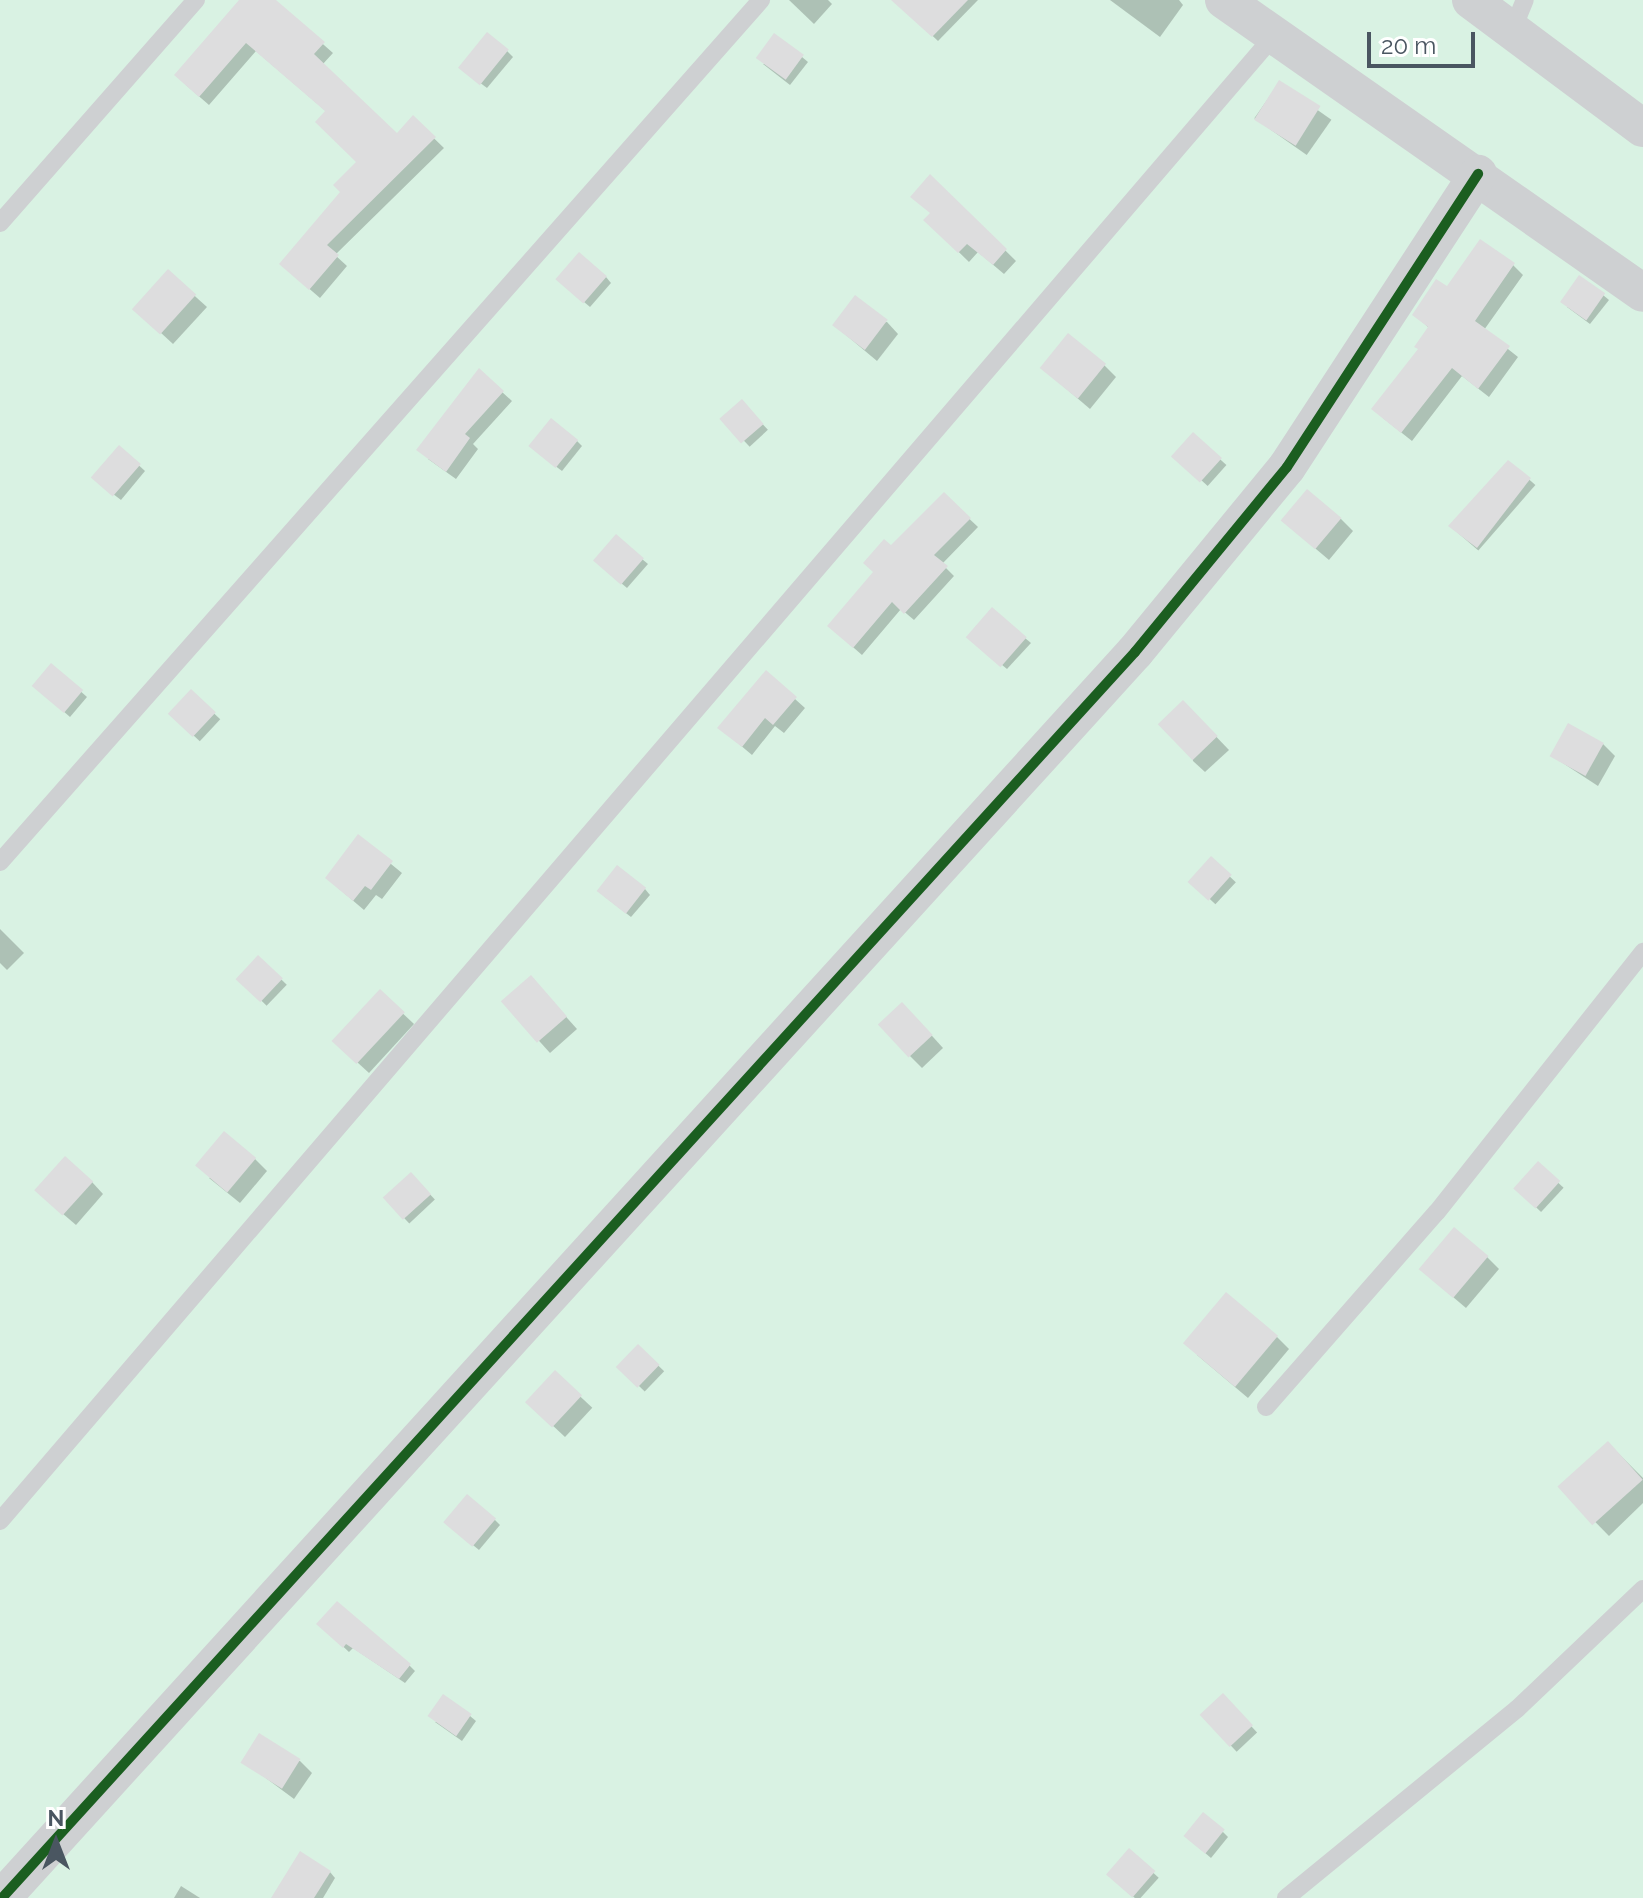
<!DOCTYPE html>
<html>
<head>
<meta charset="utf-8">
<style>
  body { margin:0 }
  #map { position:relative; width:1643px; height:1898px; overflow:hidden; background:#f4f4f4; font-family:Raleway,sans-serif }
  div>[style] { position:absolute }
  .green>* { inset:0; background:#d9f2e3; transform-origin:0 0 }
  .shadow>* { inset:0; background:#0003; transform-origin:0 0 }
  .building>* { inset:0; background:#ddddde; transform-origin:0 0 }
  .lane>* { height:18px; margin:-9px; padding:0 9px; transform-origin:9px; border-radius:9px; background:#ced0d2 }
  .street>* { height:38px; margin:-19px; padding:0 19px; transform-origin:19px; border-radius:19px; background:#ced0d2 }
  .cycleway>* { height:10px; margin:-5px; padding:0 5px; transform-origin:5px; border-radius:5px; background:#1b5e20 }
  span { translate:-50% -50%; white-space:nowrap; text-align:center; line-height:1.15; -webkit-text-stroke:8px #fff; paint-order:stroke }
  .north { position:absolute; left:16px; top:1802px; width:80px; height:80px; -webkit-text-stroke:6px #fff; paint-order:stroke; rotate:0deg; font-size:22px; font-weight:700; line-height:32px; text-align:center; color:#4a5661 }
  .north::after { content:''; display:block; margin:auto; width:28px; height:36px; background:#4a5661; clip-path:polygon(50% 0,100% 100%,50% 72%,0 100%) }
  .scale { position:absolute; left:1367px; top:32px; width:108px; height:36px; box-sizing:border-box; border:4px solid #4a5661; border-top:0; padding-left:10px; font-size:24px; line-height:28px; white-space:nowrap; color:#4a5661; -webkit-text-stroke:6px #fff; paint-order:stroke }
</style>
</head>
<body>
<div id="map">
  <div class="green">
    <i style="left:0;top:0;width:1643px;height:1898px"></i>
  </div>
  <div class="shadow">
    <i style="clip-path:polygon(242px 0,273px 0,333px 53px,322px 65px,397px 135px,413px 118px,444px 148px,335px 255px,347px 266px,320px 298px,291px 273px,359px 162px,327px 112px,256px 51px,209px 105px,186px 85px)"></i>
    <i style="clip-path:polygon(789px 0,828px 0,832px 4px,814px 24px)"></i>
    <i style="clip-path:polygon(915px 0,978px 0,938px 41px,905px 10px)"></i>
    <i style="clip-path:polygon(1110px 0,1179px 0,1183px 5px,1160px 37px)"></i>
    <i style="clip-path:polygon(507px 51px,513px 57px,487px 88px,467px 73px)"></i>
    <i style="clip-path:polygon(802px 57px,808px 62px,790px 85px,763px 64px)"></i>
    <i style="left:1279px;top:83px;width:64px;height:43px;rotate:35deg"></i>
    <i style="clip-path:polygon(930px 176px,1016px 261px,1004px 274px,978px 252px,969px 262px,926px 220px,932px 214px)"></i>
    <i style="clip-path:polygon(1513px 265px,1523px 275px,1484px 330px,1518px 357px,1489px 397px,1462px 376px,1412px 441px,1383px 418px,1430px 329px,1415px 315px)"></i>
    <i style="clip-path:polygon(168px 272px,207px 307px,173px 344px,147px 320px)"></i>
    <i style="clip-path:polygon(606px 277px,611px 283px,590px 307px,564px 285px)"></i>
    <i style="clip-path:polygon(1603px 295px,1609px 300px,1590px 324px,1567px 307px)"></i>
    <i style="clip-path:polygon(887px 322px,898px 334px,877px 361px,834px 325px)"></i>
    <i style="clip-path:polygon(1104px 365px,1116px 377px,1090px 409px,1042px 368px)"></i>
    <i style="clip-path:polygon(479px 371px,512px 401px,473px 444px,478px 449px,456px 479px,428px 459px)"></i>
    <i style="left:742px;top:402px;width:38px;height:25px;rotate:47deg"></i>
    <i style="left:1193px;top:435px;width:45px;height:28px;rotate:42deg"></i>
    <i style="clip-path:polygon(577px 441px,582px 446px,562px 471px,542px 456px)"></i>
    <i style="clip-path:polygon(120px 448px,145px 471px,121px 500px,100px 484px)"></i>
    <i style="left:1509px;top:462px;width:35px;height:87px;rotate:41deg"></i>
    <i style="clip-path:polygon(944px 495px,978px 527px,942px 564px,954px 576px,914px 620px,901px 609px,862px 655px,838px 634px,891px 548px)"></i>
    <i style="clip-path:polygon(1341px 519px,1353px 531px,1329px 560px,1283px 521px)"></i>
    <i style="clip-path:polygon(642px 559px,648px 564px,627px 588px,601px 566px)"></i>
    <i style="clip-path:polygon(1025px 638px,1031px 643px,1007px 669px,974px 642px)"></i>
    <i style="clip-path:polygon(51px 665px,87px 697px,70px 717px,40px 691px)"></i>
    <i style="clip-path:polygon(766px 673px,805px 708px,784px 733px,775px 726px,752px 755px,720px 728px)"></i>
    <i style="left:191px;top:692px;width:40px;height:30px;rotate:43deg"></i>
    <i style="clip-path:polygon(1183px 702px,1229px 750px,1205px 772px,1193px 761px)"></i>
    <i style="clip-path:polygon(1603px 744px,1615px 756px,1598px 786px,1552px 756px)"></i>
    <i style="clip-path:polygon(358px 837px,402px 873px,382px 899px,376px 895px,364px 910px,337px 887px)"></i>
    <i style="left:1211px;top:859px;width:34px;height:30px;rotate:43deg"></i>
    <i style="clip-path:polygon(645px 889px,650px 895px,631px 917px,604px 896px)"></i>
    <i style="clip-path:polygon(0 929px,24px 953px,7px 970px,0 963px)"></i>
    <i style="left:258px;top:957px;width:40px;height:29px;rotate:44deg"></i>
    <i style="clip-path:polygon(542px 990px,577px 1029px,550px 1053px,504px 1002px)"></i>
    <i style="clip-path:polygon(380px 992px,414px 1024px,369px 1073px,345px 1051px)"></i>
    <i style="clip-path:polygon(914px 1016px,943px 1048px,922px 1068px,910px 1056px)"></i>
    <i style="clip-path:polygon(255px 1159px,267px 1171px,240px 1203px,209px 1178px)"></i>
    <i style="left:1538px;top:1164px;width:35px;height:33px;rotate:43deg"></i>
    <i style="left:411px;top:1174px;width:35px;height:35px;rotate:47deg"></i>
    <i style="clip-path:polygon(92px 1182px,103px 1194px,76px 1225px,48px 1201px)"></i>
    <i style="clip-path:polygon(1487px 1257px,1499px 1269px,1466px 1308px,1433px 1280px)"></i>
    <i style="clip-path:polygon(1277px 1337px,1289px 1349px,1248px 1398px,1197px 1355px)"></i>
    <i style="left:639px;top:1347px;width:35px;height:28px;rotate:44deg"></i>
    <i style="left:555px;top:1373px;width:51px;height:40px;rotate:43deg"></i>
    <i style="clip-path:polygon(1608px 1443px,1643px 1478px,1643px 1503px,1609px 1536px,1562px 1488px)"></i>
    <i style="clip-path:polygon(495px 1520px,500px 1525px,479px 1550px,451px 1527px)"></i>
    <i style="clip-path:polygon(319px 1624px,409px 1665px,415px 1671px,405px 1683px,353px 1648px,349px 1652px)"></i>
    <i style="left:1223px;top:1696px;width:50px;height:28px;rotate:47deg"></i>
    <i style="clip-path:polygon(470px 1716px,476px 1721px,462px 1741px,435px 1722px)"></i>
    <i style="clip-path:polygon(243px 1761px,300px 1761px,312px 1773px,294px 1799px)"></i>
    <i style="clip-path:polygon(1223px 1832px,1228px 1837px,1211px 1858px,1191px 1841px)"></i>
    <i style="left:1129px;top:1851px;width:40px;height:31px;rotate:42deg"></i>
    <i style="clip-path:polygon(330px 1872px,335px 1878px,323px 1898px,299px 1898px)"></i>
    <i style="clip-path:polygon(181px 1886px,200px 1898px,174px 1898px)"></i>
  </div>
  <div class="building">
    <i style="clip-path:polygon(239px 0,276px 0,325px 42px,314px 54px,397px 133px,413px 115px,436px 137px,327px 245px,339px 255px,309px 290px,279px 264px,340px 192px,333px 185px,356px 162px,315px 122px,325px 111px,246px 43px,199px 97px,174px 75px)"></i>
    <i style="clip-path:polygon(891px 0,968px 0,932px 37px)"></i>
    <i style="left:487px;top:32px;width:28px;height:46px;rotate:39deg"></i>
    <i style="left:774px;top:33px;width:37px;height:31px;rotate:36deg"></i>
    <i style="left:1279px;top:80px;width:49px;height:47px;rotate:32deg"></i>
    <i style="clip-path:polygon(930px 174px,1007px 249px,993px 265px,967px 244px,958px 253px,923px 220px,930px 213px,910px 197px)"></i>
    <i style="clip-path:polygon(1480px 239px,1515px 263px,1475px 321px,1510px 346px,1478px 389px,1452px 368px,1401px 433px,1371px 409px,1418px 349px,1414px 347px,1428px 327px,1412px 315px,1436px 279px,1447px 286px)"></i>
    <i style="left:579px;top:252px;width:37px;height:36px;rotate:41deg"></i>
    <i style="left:168px;top:269px;width:38px;height:54px;rotate:42deg"></i>
    <i style="left:1579px;top:275px;width:32px;height:33px;rotate:35deg"></i>
    <i style="left:855px;top:295px;width:41px;height:38px;rotate:37deg"></i>
    <i style="left:1068px;top:333px;width:49px;height:45px;rotate:39deg"></i>
    <i style="clip-path:polygon(479px 368px,504px 391px,465px 434px,470px 438px,446px 472px,416px 450px)"></i>
    <i style="left:742px;top:399px;width:33px;height:30px;rotate:49deg"></i>
    <i style="left:551px;top:418px;width:35px;height:36px;rotate:39deg"></i>
    <i style="left:1193px;top:432px;width:39px;height:33px;rotate:42deg"></i>
    <i style="left:119px;top:445px;width:29px;height:43px;rotate:41deg"></i>
    <i style="clip-path:polygon(1508px 460px,1531px 478px,1477px 548px,1448px 526px)"></i>
    <i style="left:1307px;top:489px;width:45px;height:41px;rotate:40deg"></i>
    <i style="clip-path:polygon(944px 492px,971px 518px,934px 555px,948px 566px,904px 614px,892px 602px,853px 648px,827px 626px,873px 572px,863px 563px,884px 539px,891px 545px)"></i>
    <i style="left:616px;top:534px;width:37px;height:35px;rotate:41deg"></i>
    <i style="left:992px;top:607px;width:46px;height:40px;rotate:41deg"></i>
    <i style="left:51px;top:663px;width:42px;height:30px;rotate:40deg"></i>
    <i style="clip-path:polygon(766px 670px,797px 697px,773px 725px,765px 718px,742px 747px,717px 728px)"></i>
    <i style="left:191px;top:689px;width:34px;height:34px;rotate:43deg"></i>
    <i style="left:1183px;top:700px;width:50px;height:35px;rotate:46deg"></i>
    <i style="left:1568px;top:723px;width:41px;height:38px;rotate:29deg"></i>
    <i style="clip-path:polygon(358px 834px,393px 861px,371px 890px,365px 886px,353px 901px,325px 878px)"></i>
    <i style="left:1211px;top:856px;width:28px;height:35px;rotate:42deg"></i>
    <i style="left:617px;top:865px;width:37px;height:33px;rotate:38deg"></i>
    <i style="left:258px;top:955px;width:34px;height:33px;rotate:43deg"></i>
    <i style="left:531px;top:975px;width:55px;height:40px;rotate:49deg"></i>
    <i style="left:380px;top:989px;width:34px;height:71px;rotate:43deg"></i>
    <i style="left:902px;top:1002px;width:45px;height:33px;rotate:47deg"></i>
    <i style="left:224px;top:1131px;width:42px;height:45px;rotate:40deg"></i>
    <i style="left:65px;top:1156px;width:38px;height:46px;rotate:42deg"></i>
    <i style="left:1538px;top:1161px;width:30px;height:37px;rotate:42deg"></i>
    <i style="left:411px;top:1172px;width:30px;height:38px;rotate:48deg"></i>
    <i style="left:1454px;top:1227px;width:45px;height:55px;rotate:40deg"></i>
    <i style="left:1226px;top:1292px;width:68px;height:67px;rotate:40deg"></i>
    <i style="left:638px;top:1344px;width:30px;height:32px;rotate:44deg"></i>
    <i style="left:555px;top:1370px;width:37px;height:44px;rotate:43deg"></i>
    <i style="left:1608px;top:1441px;width:52px;height:68px;rotate:48deg"></i>
    <i style="left:467px;top:1494px;width:38px;height:37px;rotate:40deg"></i>
    <i style="clip-path:polygon(337px 1601px,411px 1664px,399px 1679px,346px 1644px,343px 1648px,316px 1624px)"></i>
    <i style="left:1223px;top:1693px;width:44px;height:32px;rotate:47deg"></i>
    <i style="left:443px;top:1694px;width:35px;height:27px;rotate:35deg"></i>
    <i style="left:259px;top:1733px;width:49px;height:35px;rotate:32deg"></i>
    <i style="left:1203px;top:1812px;width:28px;height:31px;rotate:39deg"></i>
    <i style="left:1129px;top:1848px;width:35px;height:35px;rotate:41deg"></i>
    <i style="clip-path:polygon(300px 1851px,331px 1871px,314px 1898px,271px 1898px)"></i>
  </div>
  <div class="lane">
    <i style="left:1513px;top:29px;width:31px;rotate:-68deg"></i>
    <i style="left:0;top:223px;width:297px;rotate:-48.7deg"></i>
    <i style="left:0;top:862px;width:1150px;rotate:-48.56deg"></i>
    <i style="left:1266px;top:1407px;width:259px;rotate:-48.8deg"></i>
    <i style="left:1437px;top:1212px;width:332px;rotate:-51.6deg"></i>
    <i style="left:0;top:1521px;width:1954px;rotate:-49.38deg"></i>
    <i style="left:1286px;top:1898px;width:298px;rotate:-39.3deg"></i>
    <i style="left:1517px;top:1709px;width:174px;rotate:-43.6deg"></i>
  </div>
  <div class="street">
    <i style="left:1224px;top:0;width:511px;rotate:34.96deg"></i>
    <i style="left:1471px;top:0;width:214px;rotate:36.7deg"></i>
    <i style="left:2px;top:1898px;width:1684px;rotate:-47.72deg"></i>
    <i style="left:1135px;top:652px;width:239px;rotate:-50.6deg"></i>
    <i style="left:1287px;top:467px;width:350px;rotate:-56.9deg"></i>
  </div>
  <div class="cycleway">
    <i style="left:2px;top:1898px;width:1684px;rotate:-47.72deg"></i>
    <i style="left:1135px;top:652px;width:239px;rotate:-50.6deg"></i>
    <i style="left:1287px;top:467px;width:350px;rotate:-56.9deg"></i>
  </div>
  <div class="north">N</div>
  <div class="scale">20 m</div>
</div>
</body>
</html>
